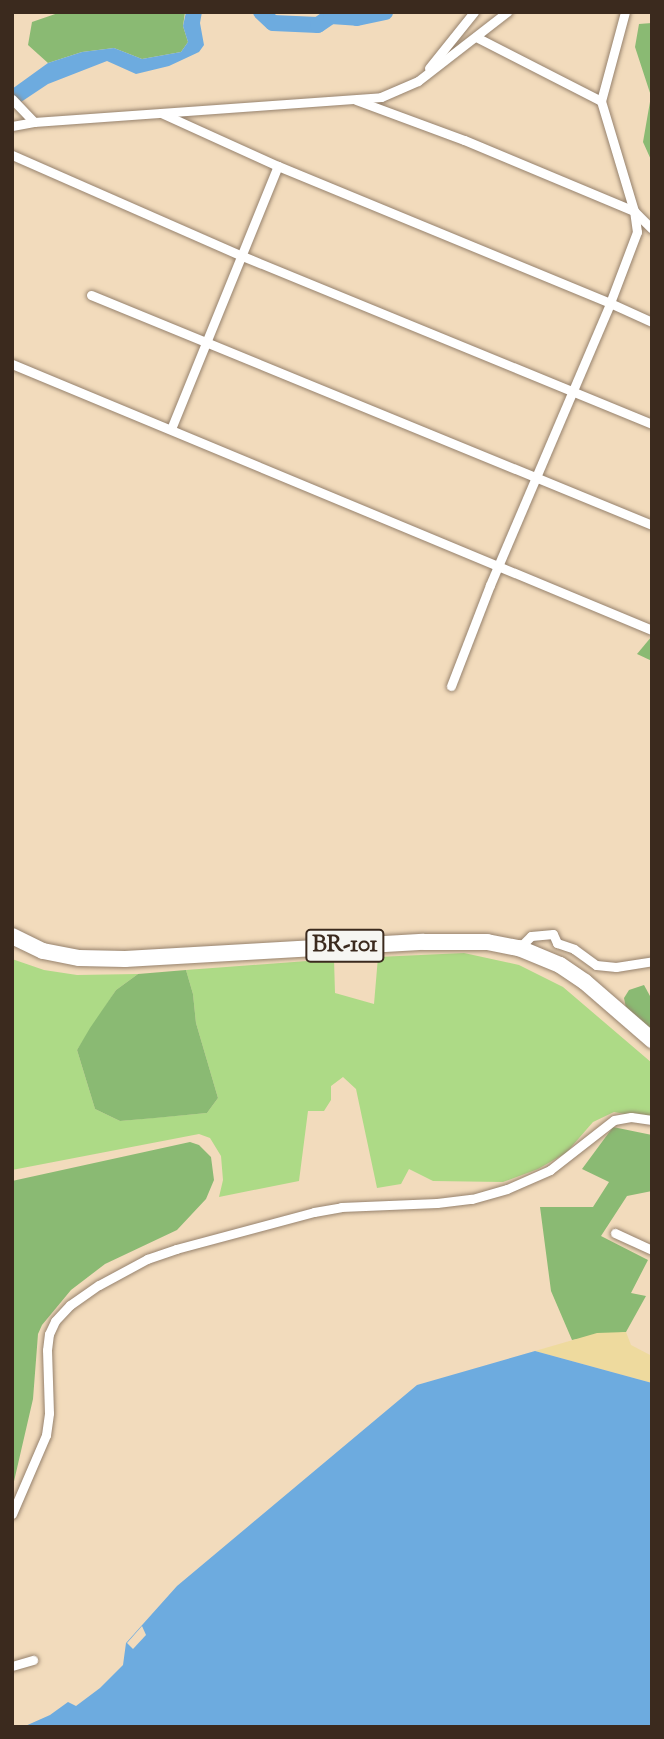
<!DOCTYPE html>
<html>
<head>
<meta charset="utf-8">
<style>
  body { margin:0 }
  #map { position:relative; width:664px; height:1739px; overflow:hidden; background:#f2dbbc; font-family:"Sorts Mill Goudy",serif }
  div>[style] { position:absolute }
  .green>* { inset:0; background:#adda86 }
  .forest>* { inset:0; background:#8aba73 }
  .sand>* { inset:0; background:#eeda9e }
  .water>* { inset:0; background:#6dabdf }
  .pier>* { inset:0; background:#f2dbbc }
  .river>* { height:16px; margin:-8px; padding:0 8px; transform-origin:8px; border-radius:8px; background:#6dabdf }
  .roads { filter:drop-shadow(0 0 2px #96826d) drop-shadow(0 0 2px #96826d) }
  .street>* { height:9px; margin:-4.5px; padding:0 4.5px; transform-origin:4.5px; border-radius:4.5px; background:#fff }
  .highway>* { height:16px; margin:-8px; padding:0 8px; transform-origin:8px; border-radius:8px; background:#fff }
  span { translate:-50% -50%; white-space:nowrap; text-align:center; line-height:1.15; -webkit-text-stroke:6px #f6f6f2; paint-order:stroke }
  .shield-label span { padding:2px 5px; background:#f6f6f2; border:2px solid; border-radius:5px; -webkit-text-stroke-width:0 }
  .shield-label { font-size:23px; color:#3b2a1e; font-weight:700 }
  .frame { position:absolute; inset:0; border:14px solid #3b2a1e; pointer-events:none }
</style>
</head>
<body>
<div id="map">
  <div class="green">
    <i style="clip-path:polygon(464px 953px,519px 965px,563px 987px,652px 1063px,652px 1119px,614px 1112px,593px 1122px,566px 1153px,538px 1169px,503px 1182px,433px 1181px,409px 1169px,401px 1184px,377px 1188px,356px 1089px,343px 1077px,331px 1086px,331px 1100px,324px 1111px,308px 1111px,299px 1181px,219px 1197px,223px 1180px,221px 1156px,210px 1138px,199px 1134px,12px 1170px,12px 959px,44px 970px,77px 975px,138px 974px,116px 990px,77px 1050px,95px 1109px,120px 1121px,207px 1113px,218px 1098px,196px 1023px,193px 994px,186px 970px,334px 959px,335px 993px,374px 1004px,378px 957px)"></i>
  </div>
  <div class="forest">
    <i style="clip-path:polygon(61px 12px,185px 12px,183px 26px,188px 42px,181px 52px,142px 59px,114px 48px,82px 52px,48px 63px,28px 45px,32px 22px)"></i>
    <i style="clip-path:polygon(652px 23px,652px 162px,643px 142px,651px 96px,635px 47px,639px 24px)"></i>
    <i style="clip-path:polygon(652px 636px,652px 661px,637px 654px)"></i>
    <i style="clip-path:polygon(186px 970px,193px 994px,196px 1023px,218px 1098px,207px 1113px,155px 1118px,120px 1121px,95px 1109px,77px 1050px,90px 1028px,116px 990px,138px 974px)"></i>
    <i style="clip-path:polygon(644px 985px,650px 996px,652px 1035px,627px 1013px,624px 998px,629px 990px)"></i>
    <i style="clip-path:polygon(613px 1127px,652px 1135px,652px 1191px,627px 1196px,601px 1236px,648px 1260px,631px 1293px,646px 1296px,626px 1332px,572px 1340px,551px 1291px,540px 1207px,593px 1207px,609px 1182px,582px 1169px)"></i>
    <i style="clip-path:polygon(190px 1142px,199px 1145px,211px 1157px,214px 1180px,206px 1199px,177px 1230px,105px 1264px,71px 1290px,42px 1325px,38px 1334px,33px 1399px,12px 1490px,12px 1181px)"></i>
  </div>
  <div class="sand">
    <i style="clip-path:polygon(626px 1332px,631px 1345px,652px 1356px,652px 1383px,535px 1351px,597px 1333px)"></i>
  </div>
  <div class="water">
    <i style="clip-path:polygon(186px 12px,202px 12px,200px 23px,204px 45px,199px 52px,169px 66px,136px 74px,107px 61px,48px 84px,12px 108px,12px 89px,48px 63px,82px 52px,114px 48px,142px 59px,181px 52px,188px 42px,183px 26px)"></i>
    <i style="clip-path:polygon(535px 1351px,652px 1383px,652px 1727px,23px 1727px,50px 1715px,68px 1702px,76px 1706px,100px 1688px,123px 1665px,126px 1643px,177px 1586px,417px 1385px)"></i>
  </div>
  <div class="pier">
    <i style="clip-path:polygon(142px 1626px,146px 1635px,133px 1649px,127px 1643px)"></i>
  </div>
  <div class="river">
    <i style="left:261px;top:12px;width:16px;rotate:43deg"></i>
    <i style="left:273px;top:23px;width:45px;rotate:2.5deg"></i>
    <i style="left:318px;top:25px;width:16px;rotate:-35deg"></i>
    <i style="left:331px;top:16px;width:26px;rotate:4deg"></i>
    <i style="left:357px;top:18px;width:29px;rotate:-12deg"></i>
  </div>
  <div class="roads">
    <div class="street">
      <i style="left:476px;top:37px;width:140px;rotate:27.1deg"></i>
      <i style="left:601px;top:101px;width:92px;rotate:-74.9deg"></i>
      <i style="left:429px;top:68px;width:72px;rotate:-51.2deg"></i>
      <i style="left:12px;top:99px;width:32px;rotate:46deg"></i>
      <i style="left:34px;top:122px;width:348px;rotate:-4.1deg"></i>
      <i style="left:381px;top:97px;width:40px;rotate:-23.4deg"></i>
      <i style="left:418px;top:81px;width:113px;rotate:-37.8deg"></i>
      <i style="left:601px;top:101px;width:115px;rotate:73.3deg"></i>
      <i style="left:634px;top:211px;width:25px;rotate:45deg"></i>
      <i style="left:161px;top:113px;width:128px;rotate:24.4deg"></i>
      <i style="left:278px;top:166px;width:359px;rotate:22.4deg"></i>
      <i style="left:610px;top:303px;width:76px;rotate:-69.2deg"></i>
      <i style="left:637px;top:232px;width:21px;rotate:-98deg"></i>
      <i style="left:634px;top:211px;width:184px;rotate:-157.3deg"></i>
      <i style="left:464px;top:140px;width:115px;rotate:-159.7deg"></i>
      <i style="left:12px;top:126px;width:22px;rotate:-10deg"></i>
      <i style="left:12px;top:155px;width:249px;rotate:23.7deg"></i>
      <i style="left:240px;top:255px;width:445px;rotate:22.3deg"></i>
      <i style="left:91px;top:295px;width:606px;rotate:22.29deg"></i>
      <i style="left:12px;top:364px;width:693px;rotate:22.57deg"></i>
      <i style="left:171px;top:429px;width:284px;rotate:-67.9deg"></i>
      <i style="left:451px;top:686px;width:108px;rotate:-68.9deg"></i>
      <i style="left:490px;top:585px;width:306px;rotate:-66.9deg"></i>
      <i style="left:610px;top:303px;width:46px;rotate:24.3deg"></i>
      <i style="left:519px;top:948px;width:17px;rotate:-45deg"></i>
      <i style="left:531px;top:936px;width:22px;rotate:-5deg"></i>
      <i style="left:553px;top:934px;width:10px;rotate:66deg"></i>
      <i style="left:557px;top:943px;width:18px;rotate:19deg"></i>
      <i style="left:574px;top:949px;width:27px;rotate:36deg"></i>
      <i style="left:596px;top:965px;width:20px;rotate:6deg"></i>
      <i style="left:616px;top:967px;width:36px;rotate:-9deg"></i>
      <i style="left:615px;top:1233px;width:41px;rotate:24.7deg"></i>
      <i style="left:12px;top:1514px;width:86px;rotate:-66.7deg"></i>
      <i style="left:46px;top:1435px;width:22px;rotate:-82deg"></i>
      <i style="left:49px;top:1413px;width:63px;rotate:-91.8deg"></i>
      <i style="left:47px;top:1350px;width:16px;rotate:-83deg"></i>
      <i style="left:49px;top:1334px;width:14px;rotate:-65deg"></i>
      <i style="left:55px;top:1321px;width:22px;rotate:-47deg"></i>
      <i style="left:70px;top:1305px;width:35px;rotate:-35deg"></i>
      <i style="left:99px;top:1285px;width:55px;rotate:-28.4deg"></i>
      <i style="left:147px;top:1259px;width:31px;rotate:-19deg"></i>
      <i style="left:176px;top:1249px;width:143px;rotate:-15deg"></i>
      <i style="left:314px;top:1212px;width:27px;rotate:-10deg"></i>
      <i style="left:341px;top:1207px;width:96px;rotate:-2.4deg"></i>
      <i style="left:437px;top:1203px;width:35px;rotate:-7deg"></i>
      <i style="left:472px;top:1199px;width:36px;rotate:-16deg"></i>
      <i style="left:507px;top:1189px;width:47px;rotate:-23.8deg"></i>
      <i style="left:550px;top:1170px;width:81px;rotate:-38deg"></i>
      <i style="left:614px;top:1120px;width:17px;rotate:-10deg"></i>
      <i style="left:631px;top:1117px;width:21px;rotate:8deg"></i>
      <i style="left:12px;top:1666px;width:22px;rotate:-16deg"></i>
    </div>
    <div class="highway">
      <i style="left:12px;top:936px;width:34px;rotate:26deg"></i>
      <i style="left:43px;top:951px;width:37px;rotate:11deg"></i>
      <i style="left:79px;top:958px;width:46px;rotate:1.2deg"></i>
      <i style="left:125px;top:959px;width:299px;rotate:-3.3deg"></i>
      <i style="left:424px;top:942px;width:63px"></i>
      <i style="left:487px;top:942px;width:33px;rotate:11deg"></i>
      <i style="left:519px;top:948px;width:44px;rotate:22.5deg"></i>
      <i style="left:560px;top:965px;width:30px;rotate:34deg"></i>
      <i style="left:585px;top:982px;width:89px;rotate:40.9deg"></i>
    </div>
  </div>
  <div class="shield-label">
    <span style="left:345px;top:946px">BR-101</span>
  </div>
  <div class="frame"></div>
</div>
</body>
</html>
